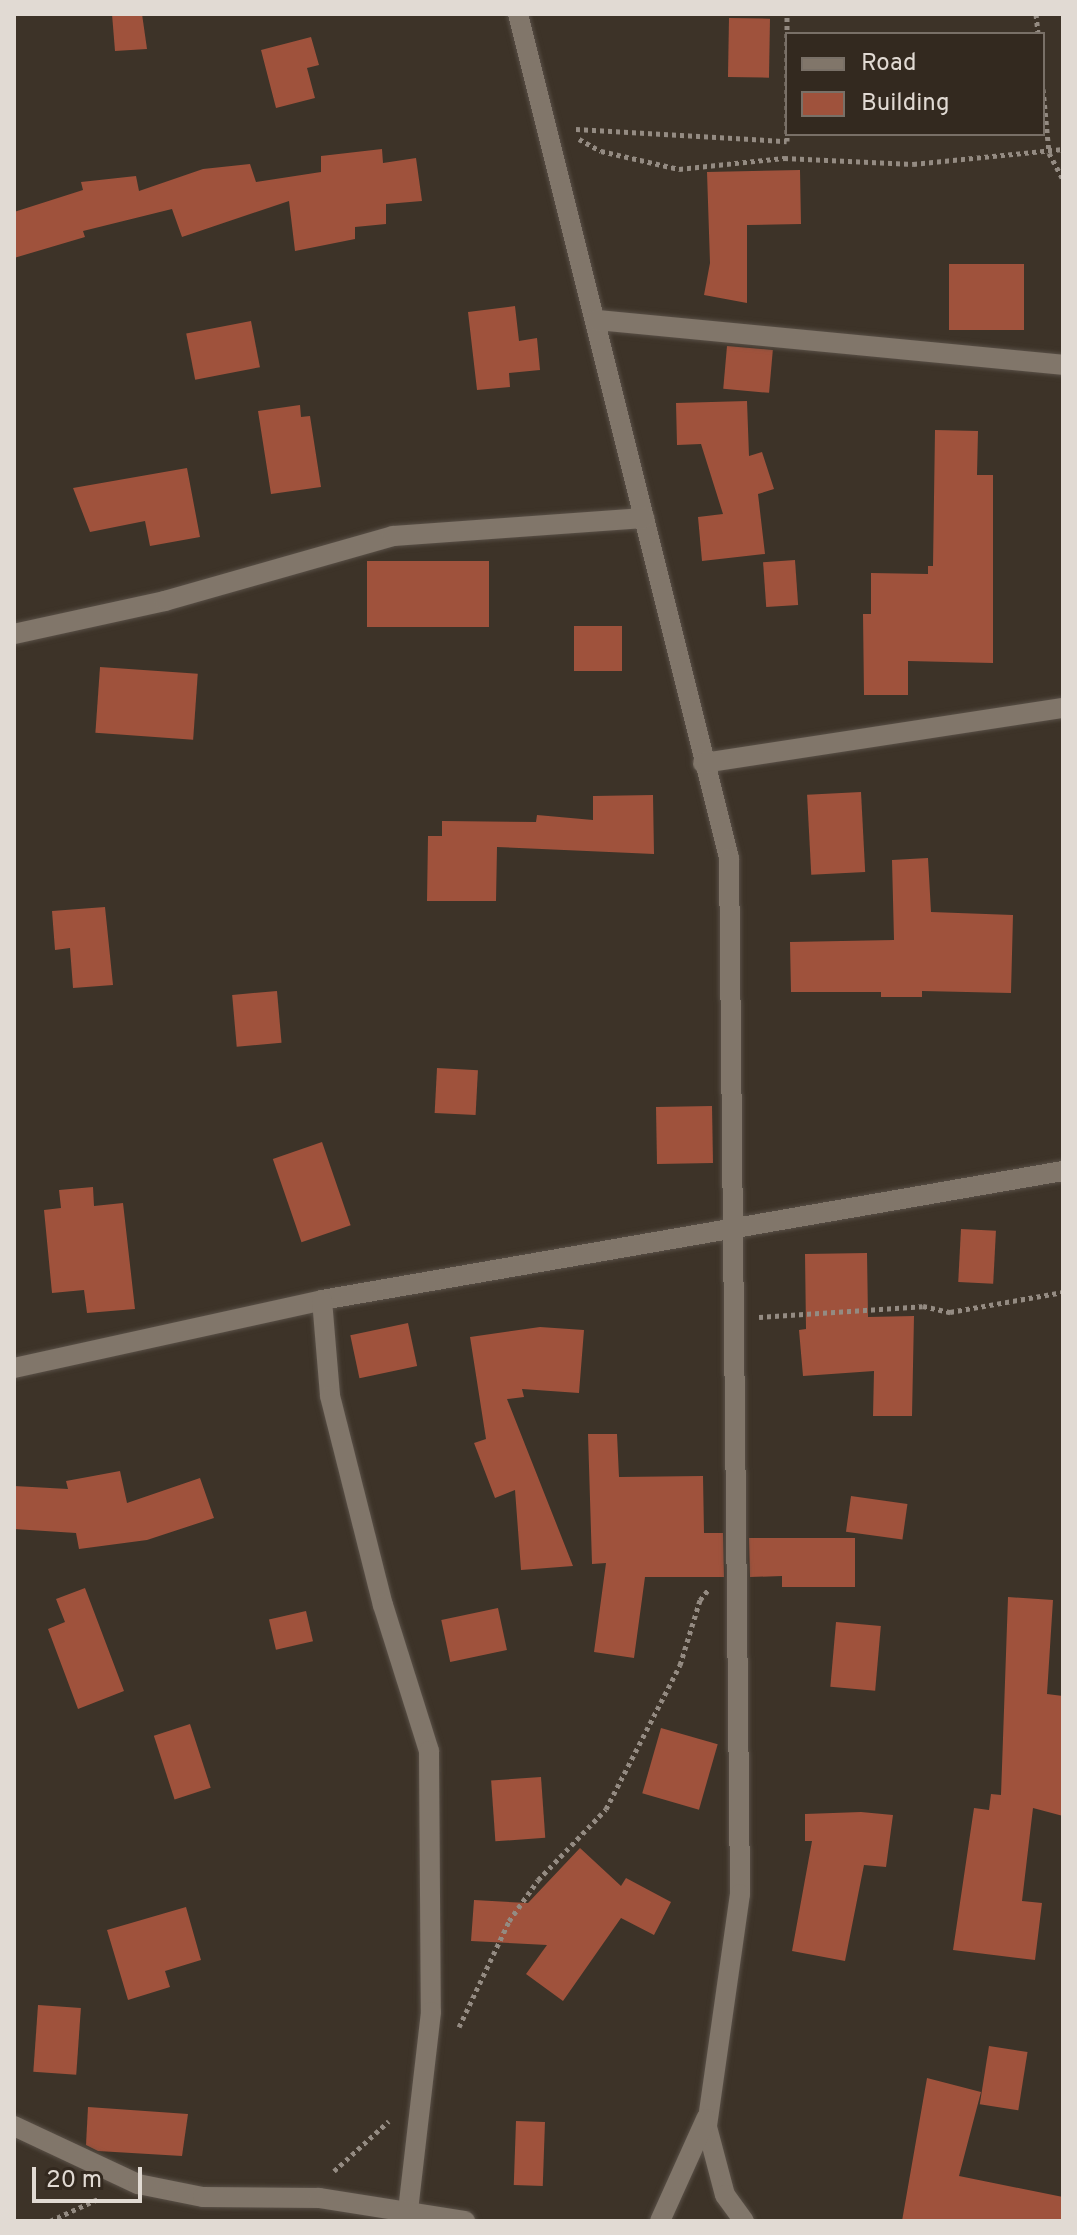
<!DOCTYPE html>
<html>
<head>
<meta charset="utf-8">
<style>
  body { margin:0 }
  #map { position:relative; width:1077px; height:2235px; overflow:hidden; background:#3d3328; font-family:Overpass,sans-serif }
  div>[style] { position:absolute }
  .building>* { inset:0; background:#9f523c; transform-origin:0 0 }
  .path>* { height:5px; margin-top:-2.5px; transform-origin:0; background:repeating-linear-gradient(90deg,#948b82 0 4px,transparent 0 8px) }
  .roads { filter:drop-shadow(0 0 2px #595047) drop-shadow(0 0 2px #595047) }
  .street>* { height:20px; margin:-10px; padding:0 10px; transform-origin:10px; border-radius:10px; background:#81766a }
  span { translate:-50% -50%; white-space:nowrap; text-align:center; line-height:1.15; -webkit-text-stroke:8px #33291f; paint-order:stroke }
  .frame { position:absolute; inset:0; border:16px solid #e1dad3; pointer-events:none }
  .legend { position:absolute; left:785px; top:32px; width:260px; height:104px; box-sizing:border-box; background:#33291f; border:2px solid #797067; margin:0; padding:10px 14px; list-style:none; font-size:24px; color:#e1dad3 }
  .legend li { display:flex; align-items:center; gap:16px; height:40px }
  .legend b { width:40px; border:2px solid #797067 }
  .scale { position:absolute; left:32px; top:2167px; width:110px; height:36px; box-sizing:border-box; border:4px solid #e1dad3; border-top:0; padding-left:10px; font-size:24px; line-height:28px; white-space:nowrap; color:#e1dad3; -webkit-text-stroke:6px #33291f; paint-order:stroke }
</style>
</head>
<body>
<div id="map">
  <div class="building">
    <i style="clip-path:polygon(112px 14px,142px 14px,147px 49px,115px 51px)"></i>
    <i style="left:729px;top:18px;width:41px;height:59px;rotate:1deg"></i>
    <i style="clip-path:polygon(311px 37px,319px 65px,307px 68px,315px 98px,276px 108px,261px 50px)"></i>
    <i style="clip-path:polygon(382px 149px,383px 163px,416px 158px,422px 201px,386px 204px,386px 224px,355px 227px,355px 239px,295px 251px,289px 201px,182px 237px,172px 209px,83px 231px,85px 237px,14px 258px,14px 212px,83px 190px,81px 182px,136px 176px,139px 191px,203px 169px,250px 164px,256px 182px,321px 172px,321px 156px)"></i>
    <i style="clip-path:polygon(800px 170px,801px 224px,747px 225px,747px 303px,704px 295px,710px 263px,707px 172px)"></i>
    <i style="left:949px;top:264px;width:75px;height:66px"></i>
    <i style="clip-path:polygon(515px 306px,519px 341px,537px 338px,540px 370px,509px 373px,510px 387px,477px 390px,468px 312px)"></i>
    <i style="left:251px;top:321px;width:47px;height:66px;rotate:79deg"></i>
    <i style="left:727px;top:346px;width:46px;height:43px;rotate:5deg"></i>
    <i style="clip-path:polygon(747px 401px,749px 456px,762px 452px,774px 489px,758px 494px,765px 554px,702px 561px,698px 517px,723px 514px,701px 444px,677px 445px,676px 403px)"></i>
    <i style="clip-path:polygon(300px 405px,301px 417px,310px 416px,321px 487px,271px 494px,258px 411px)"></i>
    <i style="clip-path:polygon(935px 430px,978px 431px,977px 475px,993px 475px,993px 663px,908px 661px,908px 695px,864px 695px,863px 614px,871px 614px,871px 573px,928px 574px,928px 566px,933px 566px)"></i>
    <i style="clip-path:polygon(187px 468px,200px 537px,150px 546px,145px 521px,90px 532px,73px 488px)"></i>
    <i style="left:795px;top:560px;width:45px;height:32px;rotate:86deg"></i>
    <i style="left:367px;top:561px;width:122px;height:66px"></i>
    <i style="left:574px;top:626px;width:48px;height:45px"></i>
    <i style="left:100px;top:667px;width:98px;height:66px;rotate:4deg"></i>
    <i style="left:861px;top:792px;width:80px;height:54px;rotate:87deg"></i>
    <i style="clip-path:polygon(653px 795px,654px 854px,497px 847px,496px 901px,427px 901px,428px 836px,442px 836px,442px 821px,536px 822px,537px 815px,593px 820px,593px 796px)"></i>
    <i style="clip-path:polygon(928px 858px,931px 912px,1013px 915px,1011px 993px,922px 991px,922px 997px,881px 997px,881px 992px,791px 992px,790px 942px,894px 940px,892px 860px)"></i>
    <i style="clip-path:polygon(105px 907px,113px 985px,73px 988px,70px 948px,55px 950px,52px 911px)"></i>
    <i style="left:277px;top:991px;width:52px;height:45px;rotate:85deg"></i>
    <i style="left:437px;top:1068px;width:41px;height:45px;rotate:3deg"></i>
    <i style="left:712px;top:1106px;width:57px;height:56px;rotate:89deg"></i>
    <i style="left:322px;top:1142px;width:88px;height:52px;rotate:71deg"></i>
    <i style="clip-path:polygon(93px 1187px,94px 1206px,123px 1203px,135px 1309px,87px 1313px,84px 1290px,52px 1293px,44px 1210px,61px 1208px,59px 1190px)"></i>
    <i style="left:961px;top:1229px;width:35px;height:53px;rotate:3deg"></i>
    <i style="clip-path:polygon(867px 1253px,868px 1317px,914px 1316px,912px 1416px,873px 1416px,874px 1371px,803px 1376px,799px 1330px,806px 1329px,805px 1254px)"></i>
    <i style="left:408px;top:1323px;width:44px;height:59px;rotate:78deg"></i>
    <i style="clip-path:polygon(540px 1327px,584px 1330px,579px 1393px,522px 1389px,524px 1397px,507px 1399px,573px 1566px,521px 1570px,515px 1490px,495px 1498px,474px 1443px,486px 1439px,470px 1337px)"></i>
    <i style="clip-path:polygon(588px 1434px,617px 1434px,619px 1477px,703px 1476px,704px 1533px,723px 1533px,724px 1577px,645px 1577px,634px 1658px,594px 1652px,606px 1563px,592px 1564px)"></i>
    <i style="clip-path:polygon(120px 1471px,127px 1503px,200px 1478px,214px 1518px,147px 1540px,79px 1549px,76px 1533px,14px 1529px,14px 1486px,68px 1489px,66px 1481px)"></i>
    <i style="left:851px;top:1496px;width:57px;height:36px;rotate:8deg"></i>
    <i style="clip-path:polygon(749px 1538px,855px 1538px,855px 1587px,782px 1587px,782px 1576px,750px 1577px)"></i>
    <i style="clip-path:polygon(85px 1588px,124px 1691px,78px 1709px,48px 1629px,65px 1622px,56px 1599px)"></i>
    <i style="clip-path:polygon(1008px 1597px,1053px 1600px,1047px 1694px,1063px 1696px,1063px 1816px,1033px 1808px,1022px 1901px,1042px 1903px,1035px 1960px,953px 1950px,974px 1808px,989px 1810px,991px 1794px,1001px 1795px)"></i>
    <i style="left:498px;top:1608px;width:43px;height:58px;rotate:78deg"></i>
    <i style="left:306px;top:1611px;width:31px;height:38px;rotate:77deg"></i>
    <i style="left:836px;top:1622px;width:45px;height:65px;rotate:5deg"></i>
    <i style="left:190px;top:1724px;width:67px;height:38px;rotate:72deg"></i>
    <i style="left:661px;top:1728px;width:59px;height:68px;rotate:16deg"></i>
    <i style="left:541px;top:1777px;width:61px;height:50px;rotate:86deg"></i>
    <i style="clip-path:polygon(861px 1812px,893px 1815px,886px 1867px,864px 1865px,845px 1961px,792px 1951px,812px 1841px,805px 1841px,805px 1814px)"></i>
    <i style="clip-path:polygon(580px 1848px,621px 1886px,626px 1878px,671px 1902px,654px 1935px,621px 1918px,563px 2001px,526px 1974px,547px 1945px,471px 1941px,474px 1900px,528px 1903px)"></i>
    <i style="clip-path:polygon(186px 1907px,201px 1960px,165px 1971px,170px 1987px,128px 2000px,107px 1930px)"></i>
    <i style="left:38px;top:2005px;width:43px;height:67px;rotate:4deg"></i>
    <i style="left:989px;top:2046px;width:39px;height:59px;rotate:9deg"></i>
    <i style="clip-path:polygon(927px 2078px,981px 2092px,959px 2176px,1063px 2197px,1063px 2221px,902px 2221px)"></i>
    <i style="clip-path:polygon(88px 2107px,188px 2114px,182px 2156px,98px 2151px,86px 2145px)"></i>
    <i style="left:516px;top:2121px;width:29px;height:64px;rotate:2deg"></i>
  </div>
  <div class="path">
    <i style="left:1036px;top:14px;width:20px;rotate:84deg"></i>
    <i style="left:1043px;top:89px;width:64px;rotate:84.6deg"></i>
    <i style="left:1049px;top:153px;width:30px;rotate:62deg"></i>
    <i style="left:576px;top:129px;width:211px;rotate:3.3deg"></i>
    <i style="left:787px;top:141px;width:127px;rotate:-90deg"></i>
    <i style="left:579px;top:139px;width:25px;rotate:29deg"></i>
    <i style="left:601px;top:151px;width:80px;rotate:13deg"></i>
    <i style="left:679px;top:169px;width:106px;rotate:-6deg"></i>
    <i style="left:784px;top:158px;width:129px;rotate:2.7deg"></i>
    <i style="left:913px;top:164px;width:151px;rotate:-5.7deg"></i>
    <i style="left:759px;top:1317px;width:164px;rotate:-3.8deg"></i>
    <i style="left:923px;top:1306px;width:28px;rotate:13deg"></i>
    <i style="left:950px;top:1312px;width:115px;rotate:-10deg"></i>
    <i style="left:459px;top:2027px;width:117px;rotate:-64.7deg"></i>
    <i style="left:509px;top:1921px;width:50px;rotate:-54.7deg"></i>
    <i style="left:538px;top:1880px;width:98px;rotate:-46.2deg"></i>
    <i style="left:606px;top:1809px;width:162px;rotate:-62.8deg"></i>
    <i style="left:680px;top:1665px;width:68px;rotate:-72.9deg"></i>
    <i style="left:700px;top:1600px;width:14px;rotate:-51deg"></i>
    <i style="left:334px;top:2171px;width:74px;rotate:-42.3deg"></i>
    <i style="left:50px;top:2221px;width:55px;rotate:-24.7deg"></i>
  </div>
  <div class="roads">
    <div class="street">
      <i style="left:518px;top:14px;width:870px;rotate:75.96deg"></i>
      <i style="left:729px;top:858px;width:1036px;rotate:89.39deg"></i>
      <i style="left:740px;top:1894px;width:235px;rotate:98.1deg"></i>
      <i style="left:707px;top:2127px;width:70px;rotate:75.2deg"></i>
      <i style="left:725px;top:2195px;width:32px;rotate:54deg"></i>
      <i style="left:597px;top:320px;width:468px;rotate:5.5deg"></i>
      <i style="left:14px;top:634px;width:155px;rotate:-12.3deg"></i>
      <i style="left:165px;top:601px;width:237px;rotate:-15.9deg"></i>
      <i style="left:393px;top:536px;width:252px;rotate:-4.1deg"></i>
      <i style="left:703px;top:763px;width:364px;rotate:-8.7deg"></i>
      <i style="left:322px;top:1300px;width:752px;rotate:-9.88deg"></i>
      <i style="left:14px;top:1368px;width:315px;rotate:-12.4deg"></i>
      <i style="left:322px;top:1300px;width:96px;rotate:85.2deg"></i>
      <i style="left:330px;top:1396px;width:216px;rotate:75.8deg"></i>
      <i style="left:383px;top:1605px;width:153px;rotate:72.5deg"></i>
      <i style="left:429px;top:1751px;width:261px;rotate:89.6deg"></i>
      <i style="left:431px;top:2012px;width:200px;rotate:96.6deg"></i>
      <i style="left:14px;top:2126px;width:137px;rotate:25.1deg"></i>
      <i style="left:138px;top:2184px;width:66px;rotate:11.3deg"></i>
      <i style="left:203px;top:2197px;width:116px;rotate:0.5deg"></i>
      <i style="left:319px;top:2198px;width:148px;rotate:9deg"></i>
      <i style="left:660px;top:2221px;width:112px;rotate:-65.7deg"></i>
    </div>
  </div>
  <div class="frame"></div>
  <ul class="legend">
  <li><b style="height:10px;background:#81766a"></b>Road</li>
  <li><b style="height:22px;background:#9f523c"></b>Building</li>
  </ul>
  <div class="scale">20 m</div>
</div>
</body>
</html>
